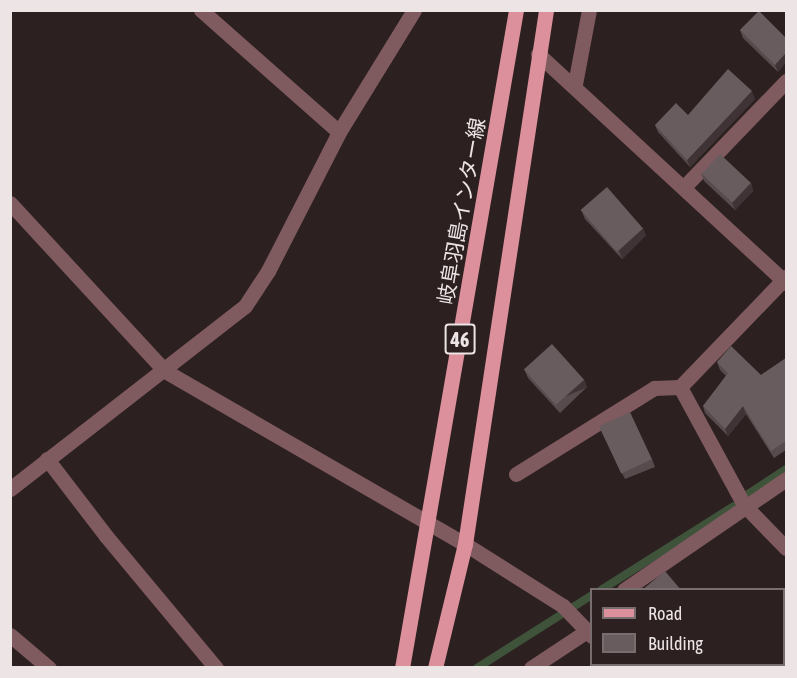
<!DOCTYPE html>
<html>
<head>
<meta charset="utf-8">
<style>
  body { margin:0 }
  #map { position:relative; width:797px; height:678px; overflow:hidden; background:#2c2021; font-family:"Asap Condensed","Noto Sans JP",sans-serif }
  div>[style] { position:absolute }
  .stream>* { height:8px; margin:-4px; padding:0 4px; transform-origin:4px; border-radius:4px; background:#3e5339 }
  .minor>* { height:15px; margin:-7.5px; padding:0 7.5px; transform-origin:7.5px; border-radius:7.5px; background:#7f5a5f }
  .major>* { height:15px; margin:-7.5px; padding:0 7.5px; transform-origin:7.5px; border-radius:7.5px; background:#dc909b }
  .wall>* { inset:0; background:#584b4d }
  .shaded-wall>* { inset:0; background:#403335; transform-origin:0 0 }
  .building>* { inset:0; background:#685c5e; transform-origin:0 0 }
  span { translate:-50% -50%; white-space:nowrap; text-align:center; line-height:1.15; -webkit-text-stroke:5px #2c2021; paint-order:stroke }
  .shield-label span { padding:2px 4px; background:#2c2021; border:2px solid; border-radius:4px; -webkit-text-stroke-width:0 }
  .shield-label { font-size:20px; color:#ece4e5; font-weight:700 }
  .street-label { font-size:21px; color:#ece4e5 }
  .frame { position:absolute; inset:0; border:12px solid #ece4e5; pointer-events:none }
  .legend { position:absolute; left:590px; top:588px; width:195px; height:78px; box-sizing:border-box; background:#2c2021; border:2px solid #796e6f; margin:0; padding:8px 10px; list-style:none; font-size:18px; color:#ece4e5 }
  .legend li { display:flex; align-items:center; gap:12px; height:30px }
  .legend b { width:30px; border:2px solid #796e6f }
</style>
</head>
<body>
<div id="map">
  <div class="stream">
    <i style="left:748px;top:494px;width:45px;rotate:-33.3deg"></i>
    <i style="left:601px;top:590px;width:157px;rotate:-32.3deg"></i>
    <i style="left:477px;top:668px;width:136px;rotate:-32.4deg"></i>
  </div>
  <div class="minor">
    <i style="left:201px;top:10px;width:184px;rotate:41.5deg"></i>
    <i style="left:538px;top:54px;width:338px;rotate:42.7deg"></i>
    <i style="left:575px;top:84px;width:75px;rotate:-79.3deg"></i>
    <i style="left:684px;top:187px;width:147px;rotate:-46.1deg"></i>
    <i style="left:10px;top:203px;width:229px;rotate:47.3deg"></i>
    <i style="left:165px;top:371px;width:346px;rotate:30deg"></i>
    <i style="left:465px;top:544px;width:116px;rotate:32.3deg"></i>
    <i style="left:563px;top:606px;width:42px;rotate:46deg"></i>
    <i style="left:680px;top:387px;width:134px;rotate:61.5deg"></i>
    <i style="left:744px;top:505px;width:60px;rotate:45.7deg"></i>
    <i style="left:47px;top:459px;width:97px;rotate:52.5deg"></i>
    <i style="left:106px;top:536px;width:172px;rotate:50.2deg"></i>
    <i style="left:516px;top:474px;width:163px;rotate:-31.9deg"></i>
    <i style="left:654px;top:388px;width:26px;rotate:-2deg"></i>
    <i style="left:680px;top:387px;width:153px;rotate:-46.1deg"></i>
    <i style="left:10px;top:489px;width:298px;rotate:-37.9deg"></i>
    <i style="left:245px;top:306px;width:42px;rotate:-56.7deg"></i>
    <i style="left:268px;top:271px;width:156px;rotate:-62.9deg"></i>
    <i style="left:339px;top:132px;width:143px;rotate:-58.4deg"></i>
    <i style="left:624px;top:590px;width:196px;rotate:-34.4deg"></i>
    <i style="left:10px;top:635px;width:51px;rotate:40.2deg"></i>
    <i style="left:614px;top:664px;width:5px;rotate:53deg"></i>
    <i style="left:531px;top:668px;width:67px;rotate:-33.5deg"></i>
  </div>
  <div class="major">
    <i style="left:402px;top:668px;width:668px;rotate:-80.17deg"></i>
    <i style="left:435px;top:668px;width:128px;rotate:-76.4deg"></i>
    <i style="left:465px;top:544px;width:540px;rotate:-81.37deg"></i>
  </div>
  <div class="wall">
    <i style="clip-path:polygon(759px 11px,778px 72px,743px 38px,740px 30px)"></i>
    <i style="clip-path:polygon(755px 99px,690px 167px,658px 132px,655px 125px,688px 115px)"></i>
    <i style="clip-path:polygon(701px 173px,751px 183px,753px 191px,735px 210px,704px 181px)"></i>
    <i style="clip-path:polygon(582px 212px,646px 235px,622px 259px,585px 219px)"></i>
    <i style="clip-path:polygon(786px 358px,786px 450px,774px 458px,746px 414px,728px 436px,705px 413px,703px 406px,726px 376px,720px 370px,717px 362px,761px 375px)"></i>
    <i style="clip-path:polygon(525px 371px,584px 380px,587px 387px,560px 413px,528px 378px)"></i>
    <i style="clip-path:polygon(600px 428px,652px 459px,655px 467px,625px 479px,603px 435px)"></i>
  </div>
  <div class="shaded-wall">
    <i style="clip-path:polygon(786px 53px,786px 63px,778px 72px,775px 65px)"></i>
    <i style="clip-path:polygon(752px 91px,755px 99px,690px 167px,687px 160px)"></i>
    <i style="clip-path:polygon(751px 183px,753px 191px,735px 210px,732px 203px)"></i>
    <i style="clip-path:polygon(643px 228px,646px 235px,622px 259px,619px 251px)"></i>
    <i style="left:584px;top:380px;width:8px;height:37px;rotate:67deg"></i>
    <i style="clip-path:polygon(743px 406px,746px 414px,728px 436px,725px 429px)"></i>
    <i style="clip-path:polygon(786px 618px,786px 629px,783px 632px,783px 622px)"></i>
  </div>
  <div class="building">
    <i style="clip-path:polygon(759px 11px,786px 38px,786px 53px,775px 65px,740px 30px)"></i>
    <i style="clip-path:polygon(728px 69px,752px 91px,687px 160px,655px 125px,676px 103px,688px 115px)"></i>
    <i style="left:720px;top:154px;width:42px;height:27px;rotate:43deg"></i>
    <i style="left:607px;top:187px;width:55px;height:35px;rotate:49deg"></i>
    <i style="left:552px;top:344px;width:48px;height:38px;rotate:48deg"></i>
    <i style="clip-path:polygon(731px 346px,761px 375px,786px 358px,786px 441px,771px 451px,743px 406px,725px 429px,703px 406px,728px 373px,717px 362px)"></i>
    <i style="left:630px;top:412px;width:52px;height:34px;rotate:65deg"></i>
    <i style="clip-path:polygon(665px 571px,681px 590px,642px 590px)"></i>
    <i style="clip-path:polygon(783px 608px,786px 611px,786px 618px,783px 622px)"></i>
    <i style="clip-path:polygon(783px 648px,786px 651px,786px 668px,757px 667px,759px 664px,783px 664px)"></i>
    <i style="clip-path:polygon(681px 664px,705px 664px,708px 668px,678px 668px)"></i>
  </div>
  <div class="shield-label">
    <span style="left:460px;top:339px">46</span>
  </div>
  <div class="street-label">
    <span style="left:461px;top:211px;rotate:-80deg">岐阜羽島インター線</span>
  </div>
  <div class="frame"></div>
  <ul class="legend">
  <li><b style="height:8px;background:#dc909b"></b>Road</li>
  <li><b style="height:16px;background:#685c5e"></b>Building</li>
  </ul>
</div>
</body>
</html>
